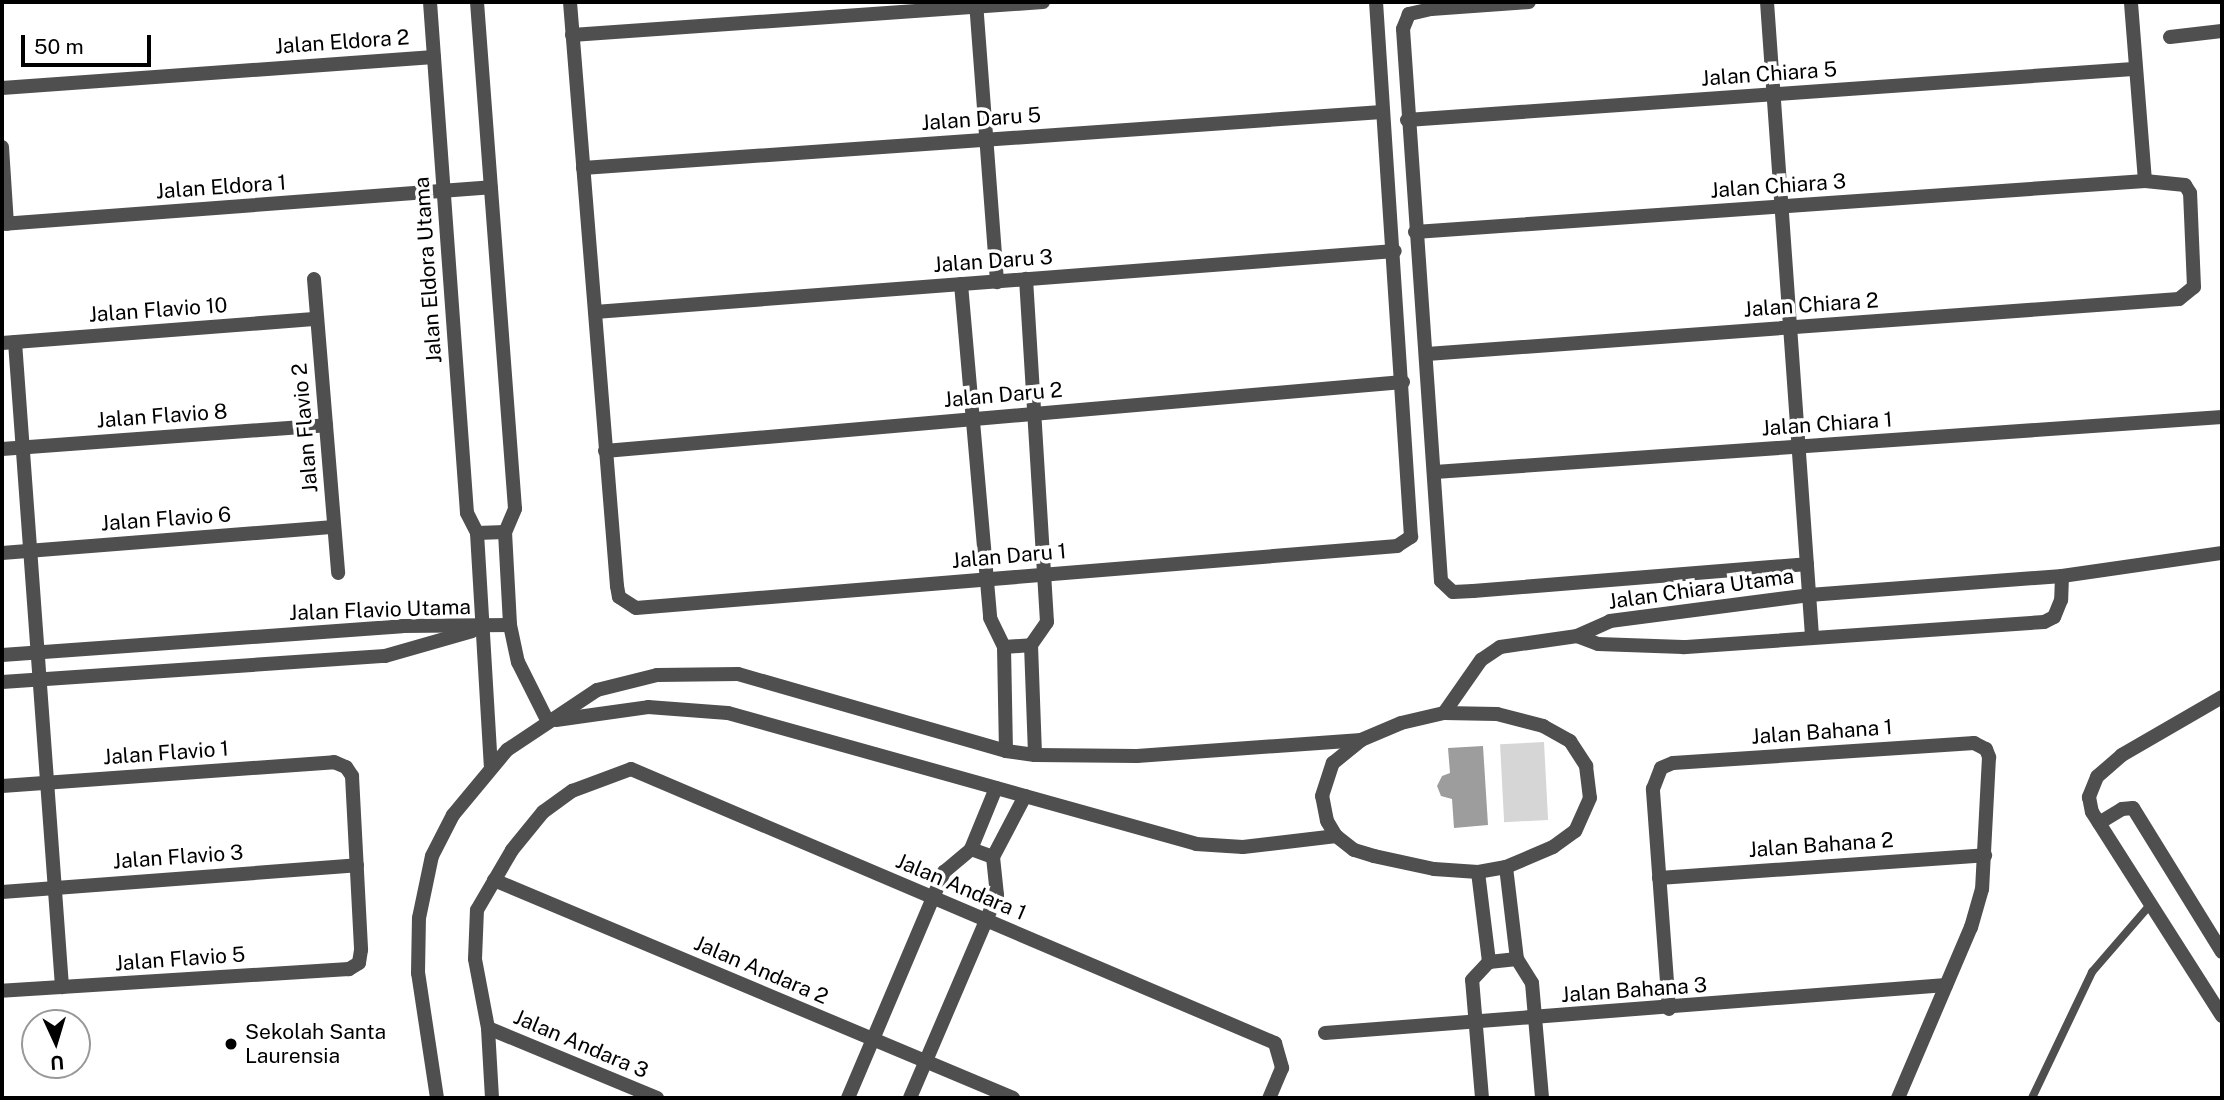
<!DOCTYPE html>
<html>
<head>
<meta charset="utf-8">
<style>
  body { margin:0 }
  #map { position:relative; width:2224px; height:1100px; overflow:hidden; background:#fff; font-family:"Public Sans",sans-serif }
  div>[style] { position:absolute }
  .green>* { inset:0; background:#d6d6d6; transform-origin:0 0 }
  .water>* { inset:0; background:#9d9d9d }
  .service>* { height:8px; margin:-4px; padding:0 4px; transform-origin:4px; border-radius:4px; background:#4f4f4f }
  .minor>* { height:14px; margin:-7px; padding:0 7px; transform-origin:7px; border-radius:7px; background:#4f4f4f }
  .dots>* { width:19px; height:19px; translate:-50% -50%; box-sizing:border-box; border:4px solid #fff; border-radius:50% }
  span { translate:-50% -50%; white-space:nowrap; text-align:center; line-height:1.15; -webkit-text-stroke:7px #fff; paint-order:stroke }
  .street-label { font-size:21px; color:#000 }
  .poi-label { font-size:21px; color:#000 }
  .left { translate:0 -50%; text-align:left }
  .frame { position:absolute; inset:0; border:4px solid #000; pointer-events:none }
  .north { position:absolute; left:21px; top:1009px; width:70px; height:70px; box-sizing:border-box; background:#fff; border:2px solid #999; border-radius:50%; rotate:176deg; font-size:19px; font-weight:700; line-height:28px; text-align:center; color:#000 }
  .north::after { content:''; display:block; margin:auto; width:24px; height:32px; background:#000; clip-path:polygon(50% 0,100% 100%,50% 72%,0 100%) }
  .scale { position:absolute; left:21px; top:35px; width:130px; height:32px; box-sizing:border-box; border:4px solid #000; border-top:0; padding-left:9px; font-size:21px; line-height:24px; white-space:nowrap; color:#000; -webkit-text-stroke:5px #fff; paint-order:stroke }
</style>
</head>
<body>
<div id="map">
  <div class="green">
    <i style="left:1544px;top:742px;width:78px;height:44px;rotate:87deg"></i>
  </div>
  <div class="water">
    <i style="clip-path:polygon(1483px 746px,1488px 825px,1454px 828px,1452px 799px,1441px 796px,1437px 786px,1442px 776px,1450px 773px,1448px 748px)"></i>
  </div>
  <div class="service">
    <i style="left:2032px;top:1098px;width:140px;rotate:-64.5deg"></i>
    <i style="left:2092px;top:972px;width:89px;rotate:-49.1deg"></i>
  </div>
  <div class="minor">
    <i style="left:430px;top:2px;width:512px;rotate:85.86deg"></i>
    <i style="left:467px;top:513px;width:22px;rotate:63deg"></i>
    <i style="left:477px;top:533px;width:233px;rotate:86.6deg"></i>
    <i style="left:477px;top:2px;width:508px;rotate:85.71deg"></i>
    <i style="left:515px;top:509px;width:25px;rotate:113deg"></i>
    <i style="left:505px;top:532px;width:93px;rotate:86.9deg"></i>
    <i style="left:510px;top:625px;width:38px;rotate:78deg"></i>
    <i style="left:518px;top:662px;width:67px;rotate:63.4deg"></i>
    <i style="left:570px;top:2px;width:586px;rotate:85.4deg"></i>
    <i style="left:617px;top:586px;width:11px;rotate:80deg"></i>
    <i style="left:619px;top:597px;width:20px;rotate:33deg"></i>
    <i style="left:636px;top:608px;width:764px;rotate:-4.66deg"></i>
    <i style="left:1397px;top:546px;width:17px;rotate:-33deg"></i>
    <i style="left:1411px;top:537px;width:536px;rotate:-93.74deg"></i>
    <i style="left:976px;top:2px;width:281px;rotate:85.7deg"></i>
    <i style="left:1529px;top:2px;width:98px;rotate:175.9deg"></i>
    <i style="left:1431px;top:9px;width:23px;rotate:167deg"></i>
    <i style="left:1409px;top:14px;width:16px;rotate:112deg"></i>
    <i style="left:1403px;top:29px;width:553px;rotate:86.06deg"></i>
    <i style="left:1441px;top:581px;width:16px;rotate:43deg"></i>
    <i style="left:1453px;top:592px;width:20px;rotate:-3deg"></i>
    <i style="left:1473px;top:591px;width:335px;rotate:-4.6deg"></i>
    <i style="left:1767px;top:2px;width:636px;rotate:85.94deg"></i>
    <i style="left:572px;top:35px;width:472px;rotate:-4deg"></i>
    <i style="left:2170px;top:37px;width:52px;rotate:-6.6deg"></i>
    <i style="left:2px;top:88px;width:433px;rotate:-4.1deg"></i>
    <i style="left:1407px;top:120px;width:728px;rotate:-4.02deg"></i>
    <i style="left:2px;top:147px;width:77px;rotate:86.3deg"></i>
    <i style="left:583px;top:168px;width:801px;rotate:-4.01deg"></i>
    <i style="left:2px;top:224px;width:490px;rotate:-4.3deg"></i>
    <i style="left:1415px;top:232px;width:732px;rotate:-4deg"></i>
    <i style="left:314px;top:279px;width:295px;rotate:85.3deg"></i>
    <i style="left:961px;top:284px;width:335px;rotate:85deg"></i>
    <i style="left:990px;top:618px;width:32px;rotate:64deg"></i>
    <i style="left:1004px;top:647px;width:27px;rotate:-4deg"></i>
    <i style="left:1031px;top:645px;width:28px;rotate:-55deg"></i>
    <i style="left:1047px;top:622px;width:344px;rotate:-93.5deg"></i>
    <i style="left:595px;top:312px;width:802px;rotate:-4.36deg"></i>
    <i style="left:15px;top:342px;width:647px;rotate:85.83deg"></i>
    <i style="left:2px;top:343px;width:316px;rotate:-4.4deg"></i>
    <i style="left:1427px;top:354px;width:754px;rotate:-4.18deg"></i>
    <i style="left:2179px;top:299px;width:19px;rotate:-39deg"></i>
    <i style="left:2194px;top:287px;width:94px;rotate:-92.4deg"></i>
    <i style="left:2190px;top:193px;width:9px;rotate:-122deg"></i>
    <i style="left:2185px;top:185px;width:40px;rotate:-174.3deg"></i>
    <i style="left:2145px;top:181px;width:180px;rotate:-94.5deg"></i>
    <i style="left:2px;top:449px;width:325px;rotate:-4.2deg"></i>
    <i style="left:605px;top:451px;width:801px;rotate:-4.94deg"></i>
    <i style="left:1435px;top:472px;width:789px;rotate:-4deg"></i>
    <i style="left:477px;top:533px;width:28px;rotate:-2deg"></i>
    <i style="left:2px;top:553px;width:333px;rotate:-4.5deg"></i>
    <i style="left:2062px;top:576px;width:24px;rotate:92deg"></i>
    <i style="left:2061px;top:600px;width:18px;rotate:112deg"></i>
    <i style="left:2054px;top:617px;width:11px;rotate:153deg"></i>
    <i style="left:2044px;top:622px;width:362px;rotate:176deg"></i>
    <i style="left:1683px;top:647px;width:85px;rotate:-178deg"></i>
    <i style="left:1598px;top:644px;width:22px;rotate:-159deg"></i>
    <i style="left:1577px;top:636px;width:36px;rotate:-24deg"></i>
    <i style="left:1610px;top:621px;width:201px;rotate:-7.4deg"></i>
    <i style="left:1809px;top:595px;width:254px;rotate:-4.3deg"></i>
    <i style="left:2062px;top:576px;width:162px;rotate:-8.2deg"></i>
    <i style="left:1031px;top:645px;width:110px;rotate:87.9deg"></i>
    <i style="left:1004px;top:647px;width:104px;rotate:88.9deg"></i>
    <i style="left:2px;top:655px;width:401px;rotate:-4.1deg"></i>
    <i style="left:402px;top:626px;width:108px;rotate:-0.5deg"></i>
    <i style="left:2px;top:682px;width:384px;rotate:-3.9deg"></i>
    <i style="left:385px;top:656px;width:91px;rotate:-16deg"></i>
    <i style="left:2222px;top:697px;width:116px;rotate:149.9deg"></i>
    <i style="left:2122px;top:755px;width:33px;rotate:139deg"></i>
    <i style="left:2097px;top:777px;width:22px;rotate:112deg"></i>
    <i style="left:2089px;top:797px;width:15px;rotate:79deg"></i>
    <i style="left:2092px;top:812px;width:242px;rotate:57.5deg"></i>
    <i style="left:1444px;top:713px;width:65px;rotate:-55.1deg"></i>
    <i style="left:1481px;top:660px;width:23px;rotate:-34deg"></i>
    <i style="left:1500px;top:647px;width:78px;rotate:-8.1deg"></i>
    <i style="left:556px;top:720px;width:93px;rotate:-8deg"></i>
    <i style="left:648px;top:707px;width:80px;rotate:4.3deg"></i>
    <i style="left:728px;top:713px;width:486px;rotate:15.6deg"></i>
    <i style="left:1196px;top:844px;width:47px;rotate:3.7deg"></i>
    <i style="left:1243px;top:847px;width:94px;rotate:-6.7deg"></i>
    <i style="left:2px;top:786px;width:333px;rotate:-4.1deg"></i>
    <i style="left:334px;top:762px;width:13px;rotate:23deg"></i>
    <i style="left:346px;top:767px;width:11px;rotate:56deg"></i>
    <i style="left:352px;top:776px;width:174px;rotate:87deg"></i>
    <i style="left:361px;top:950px;width:13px;rotate:99deg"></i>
    <i style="left:359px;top:963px;width:12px;rotate:149deg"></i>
    <i style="left:349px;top:969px;width:348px;rotate:176.4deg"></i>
    <i style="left:2099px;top:823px;width:27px;rotate:-31deg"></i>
    <i style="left:2122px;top:809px;width:11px;rotate:-5deg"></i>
    <i style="left:2133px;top:808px;width:169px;rotate:58.3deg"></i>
    <i style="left:971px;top:849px;width:66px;rotate:-67.7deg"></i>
    <i style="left:993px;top:857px;width:69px;rotate:-62.3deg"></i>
    <i style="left:1506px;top:867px;width:93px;rotate:83.2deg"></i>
    <i style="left:1517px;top:959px;width:28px;rotate:58deg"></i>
    <i style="left:1532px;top:983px;width:115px;rotate:85deg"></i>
    <i style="left:1478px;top:872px;width:91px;rotate:83deg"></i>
    <i style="left:1659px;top:878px;width:327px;rotate:-4deg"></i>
    <i style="left:494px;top:880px;width:563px;rotate:22.78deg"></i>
    <i style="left:2px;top:892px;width:356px;rotate:-4.3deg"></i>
    <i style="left:1669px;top:1009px;width:221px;rotate:-94.2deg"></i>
    <i style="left:1653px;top:789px;width:22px;rotate:-69deg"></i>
    <i style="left:1661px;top:768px;width:13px;rotate:-23deg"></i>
    <i style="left:1673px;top:763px;width:302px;rotate:-3.8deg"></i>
    <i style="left:1974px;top:743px;width:13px;rotate:27deg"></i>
    <i style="left:1986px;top:749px;width:9px;rotate:69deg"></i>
    <i style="left:1989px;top:757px;width:132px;rotate:93deg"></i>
    <i style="left:1982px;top:889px;width:40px;rotate:106deg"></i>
    <i style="left:1971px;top:927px;width:186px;rotate:113.1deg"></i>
    <i style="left:488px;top:1028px;width:183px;rotate:22.5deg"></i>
    <i style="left:1325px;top:1033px;width:623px;rotate:-4.42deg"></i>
    <i style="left:437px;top:1098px;width:126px;rotate:-98.6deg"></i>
    <i style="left:418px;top:973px;width:55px;rotate:-89deg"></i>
    <i style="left:419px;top:918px;width:63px;rotate:-78.2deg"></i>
    <i style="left:432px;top:856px;width:46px;rotate:-62.9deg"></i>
    <i style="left:453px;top:815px;width:85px;rotate:-50.3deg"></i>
    <i style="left:507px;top:750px;width:108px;rotate:-33.7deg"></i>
    <i style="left:597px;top:690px;width:62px;rotate:-14deg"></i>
    <i style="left:657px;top:675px;width:81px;rotate:-0.7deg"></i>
    <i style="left:738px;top:674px;width:279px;rotate:16deg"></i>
    <i style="left:1006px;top:751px;width:29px;rotate:8deg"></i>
    <i style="left:1035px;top:755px;width:102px;rotate:0.6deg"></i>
    <i style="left:1137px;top:756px;width:225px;rotate:-4.1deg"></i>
    <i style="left:1361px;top:740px;width:43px;rotate:-23deg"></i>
    <i style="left:1401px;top:723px;width:44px;rotate:-13.1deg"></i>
    <i style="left:1444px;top:713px;width:53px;rotate:1.1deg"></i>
    <i style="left:1497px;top:714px;width:48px;rotate:14.6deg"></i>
    <i style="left:1543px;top:726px;width:31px;rotate:29deg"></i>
    <i style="left:1570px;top:741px;width:30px;rotate:57deg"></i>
    <i style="left:1586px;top:766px;width:32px;rotate:83deg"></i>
    <i style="left:1590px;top:798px;width:36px;rotate:114deg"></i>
    <i style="left:1575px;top:831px;width:27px;rotate:144deg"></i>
    <i style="left:1553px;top:847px;width:51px;rotate:156.9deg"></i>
    <i style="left:1506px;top:867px;width:28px;rotate:170deg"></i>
    <i style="left:1478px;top:872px;width:44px;rotate:-176.1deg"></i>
    <i style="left:1434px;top:869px;width:61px;rotate:-167.8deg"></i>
    <i style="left:1374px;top:856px;width:21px;rotate:-163deg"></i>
    <i style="left:1354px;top:850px;width:23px;rotate:-142deg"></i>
    <i style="left:1336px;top:836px;width:17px;rotate:-121deg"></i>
    <i style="left:1327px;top:821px;width:25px;rotate:-101deg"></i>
    <i style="left:1322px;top:796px;width:35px;rotate:-72deg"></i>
    <i style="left:1333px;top:763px;width:36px;rotate:-39deg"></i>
    <i style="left:492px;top:1098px;width:70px;rotate:-93.3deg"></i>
    <i style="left:488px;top:1028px;width:70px;rotate:-100.7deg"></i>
    <i style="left:475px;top:959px;width:49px;rotate:-87.7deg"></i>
    <i style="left:477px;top:910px;width:69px;rotate:-59.7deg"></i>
    <i style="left:512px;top:850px;width:49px;rotate:-50.8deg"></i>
    <i style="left:543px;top:812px;width:36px;rotate:-36deg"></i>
    <i style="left:572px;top:791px;width:63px;rotate:-20.4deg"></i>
    <i style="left:631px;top:769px;width:700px;rotate:23.05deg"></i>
    <i style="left:1275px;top:1043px;width:26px;rotate:74deg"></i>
    <i style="left:1282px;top:1068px;width:33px;rotate:113deg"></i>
    <i style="left:848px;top:1098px;width:246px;rotate:-67deg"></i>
    <i style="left:944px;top:872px;width:35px;rotate:-40deg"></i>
    <i style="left:971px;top:849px;width:23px;rotate:20deg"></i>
    <i style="left:993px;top:857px;width:38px;rotate:84deg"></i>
    <i style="left:997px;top:895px;width:221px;rotate:113.2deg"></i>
    <i style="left:1482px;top:1098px;width:118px;rotate:-94.8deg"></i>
    <i style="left:1472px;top:980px;width:25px;rotate:-47deg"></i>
    <i style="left:1489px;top:962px;width:28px;rotate:-6deg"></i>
  </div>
  <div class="dots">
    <i style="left:231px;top:1044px;background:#000"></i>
  </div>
  <div class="street-label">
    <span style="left:342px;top:42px;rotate:-4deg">Jalan Eldora 2</span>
    <span style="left:1769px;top:74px;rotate:-4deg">Jalan Chiara 5</span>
    <span style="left:981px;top:119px;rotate:-4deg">Jalan Daru 5</span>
    <span style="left:1778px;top:186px;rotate:-4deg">Jalan Chiara 3</span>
    <span style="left:221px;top:187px;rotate:-4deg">Jalan Eldora 1</span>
    <span style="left:993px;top:261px;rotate:-4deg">Jalan Daru 3</span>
    <span style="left:428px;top:270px;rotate:-94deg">Jalan Eldora Utama</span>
    <span style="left:1811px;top:305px;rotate:-4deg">Jalan Chiara 2</span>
    <span style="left:158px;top:310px;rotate:-4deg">Jalan Flavio 10</span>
    <span style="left:1003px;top:395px;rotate:-5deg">Jalan Daru 2</span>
    <span style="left:162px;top:416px;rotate:-4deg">Jalan Flavio 8</span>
    <span style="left:1827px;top:424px;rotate:-4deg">Jalan Chiara 1</span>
    <span style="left:305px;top:428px;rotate:-95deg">Jalan Flavio 2</span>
    <span style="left:166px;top:519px;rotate:-4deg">Jalan Flavio 6</span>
    <span style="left:1009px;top:556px;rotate:-5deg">Jalan Daru 1</span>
    <span style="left:1701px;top:589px;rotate:-8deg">Jalan Chiara Utama</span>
    <span style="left:380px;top:610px;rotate:-2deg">Jalan Flavio Utama</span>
    <span style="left:1822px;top:732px;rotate:-4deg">Jalan Bahana 1</span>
    <span style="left:166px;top:753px;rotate:-4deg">Jalan Flavio 1</span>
    <span style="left:1821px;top:845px;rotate:-4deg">Jalan Bahana 2</span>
    <span style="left:178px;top:857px;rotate:-4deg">Jalan Flavio 3</span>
    <span style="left:961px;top:887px;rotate:23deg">Jalan Andara 1</span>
    <span style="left:180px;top:959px;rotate:-4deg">Jalan Flavio 5</span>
    <span style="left:761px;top:970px;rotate:23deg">Jalan Andara 2</span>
    <span style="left:1634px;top:990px;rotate:-4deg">Jalan Bahana 3</span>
    <span style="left:581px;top:1044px;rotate:23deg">Jalan Andara 3</span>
  </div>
  <div class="poi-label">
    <span class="left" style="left:245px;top:1044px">Sekolah Santa<br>Laurensia</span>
  </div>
  <div class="frame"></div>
  <div class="north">U</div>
  <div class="scale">50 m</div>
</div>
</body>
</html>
